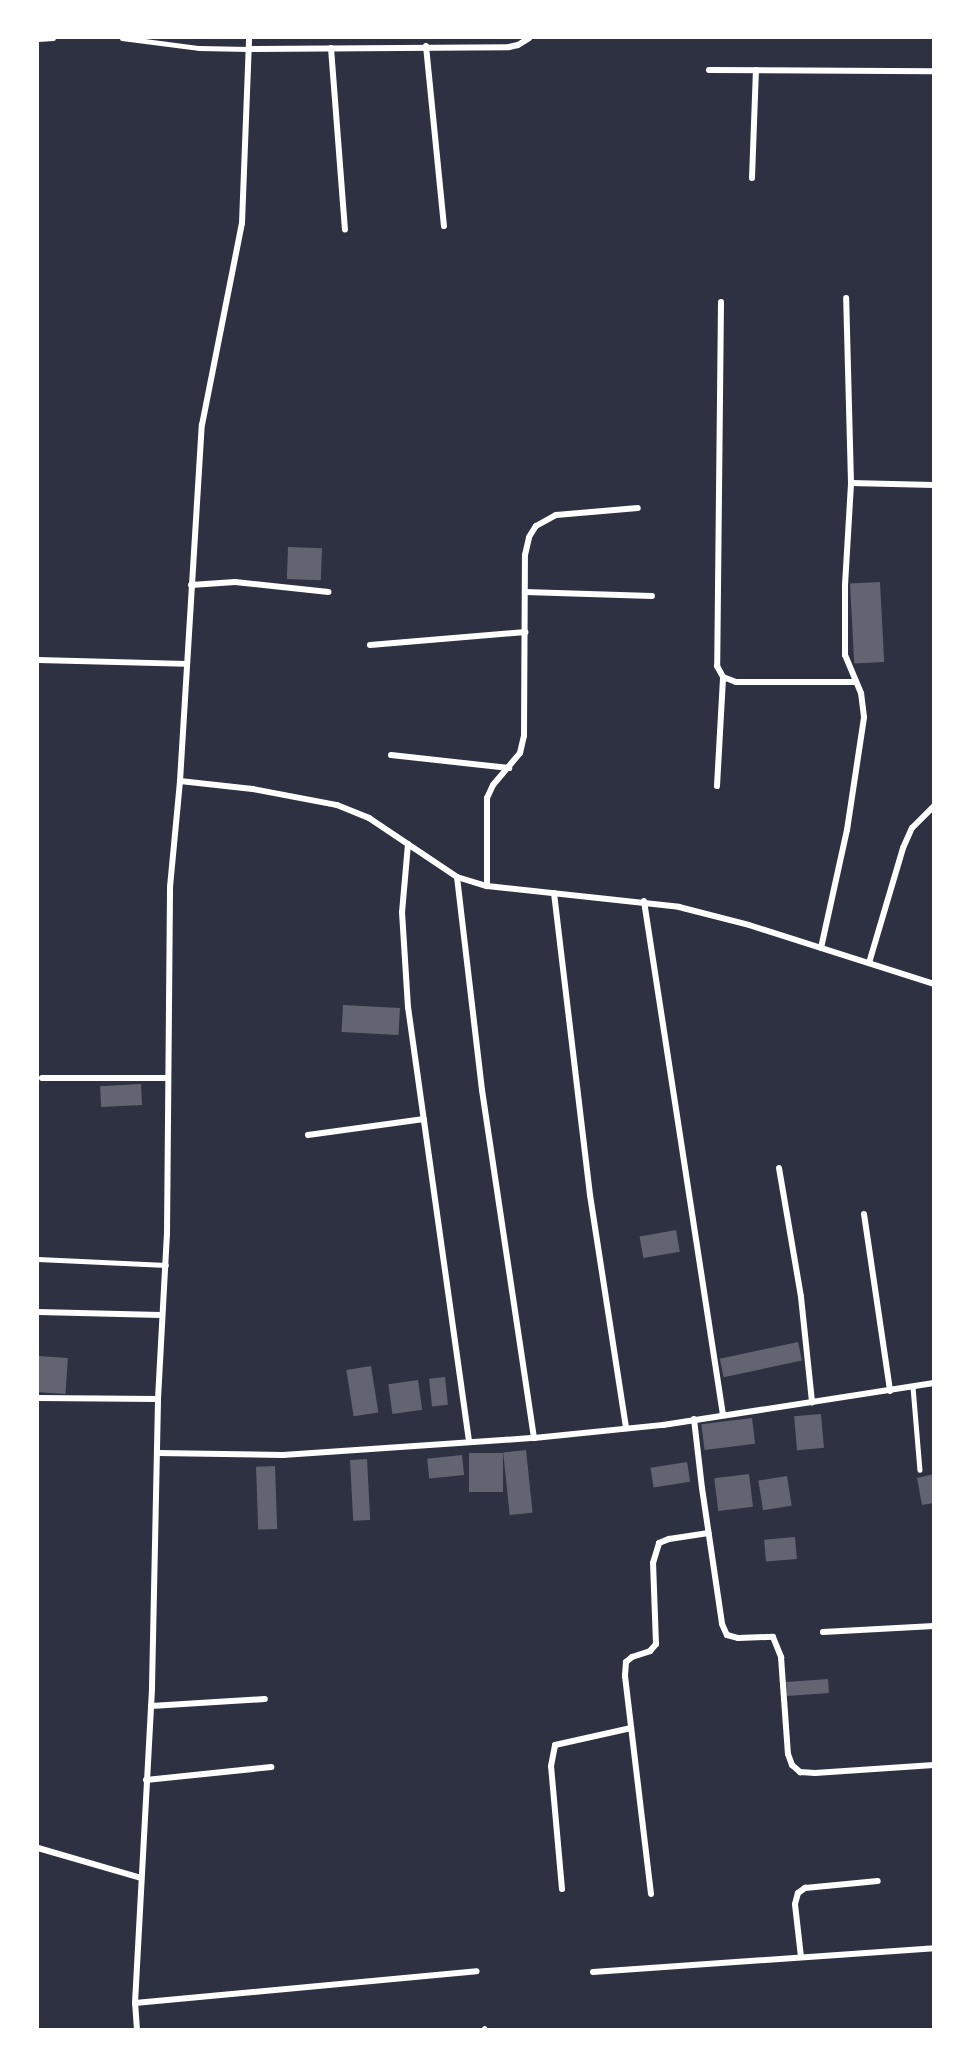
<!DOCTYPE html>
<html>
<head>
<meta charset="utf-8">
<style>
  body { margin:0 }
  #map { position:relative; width:971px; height:2067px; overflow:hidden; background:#2d3142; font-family:"Fira Sans Condensed",sans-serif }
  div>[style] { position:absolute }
  .building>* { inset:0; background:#626471; transform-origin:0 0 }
  .service>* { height:4.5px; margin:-2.25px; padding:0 2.25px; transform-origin:2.25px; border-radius:2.25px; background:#fff }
  .minor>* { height:6px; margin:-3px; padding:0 3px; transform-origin:3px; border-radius:3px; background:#fff }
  span { translate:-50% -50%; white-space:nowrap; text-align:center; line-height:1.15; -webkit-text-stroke:4.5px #fff; paint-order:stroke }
  .frame { position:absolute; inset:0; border:39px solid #fff; pointer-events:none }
</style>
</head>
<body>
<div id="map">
  <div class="building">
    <i style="left:288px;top:547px;width:34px;height:32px;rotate:2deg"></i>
    <i style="left:880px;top:582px;width:80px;height:30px;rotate:87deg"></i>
    <i style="left:343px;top:1005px;width:57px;height:27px;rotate:3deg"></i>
    <i style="left:141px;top:1084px;width:21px;height:41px;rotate:87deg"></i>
    <i style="left:676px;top:1230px;width:22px;height:37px;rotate:80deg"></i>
    <i style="left:798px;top:1342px;width:19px;height:80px;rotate:78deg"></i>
    <i style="left:38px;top:1356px;width:30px;height:36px;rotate:4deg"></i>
    <i style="left:371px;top:1366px;width:47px;height:25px;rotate:81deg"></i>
    <i style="left:445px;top:1377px;width:28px;height:16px;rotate:84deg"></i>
    <i style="left:418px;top:1380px;width:30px;height:30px;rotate:82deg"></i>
    <i style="left:821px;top:1414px;width:34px;height:27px;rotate:85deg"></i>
    <i style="left:752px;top:1418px;width:26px;height:51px;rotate:83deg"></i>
    <i style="left:526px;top:1450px;width:63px;height:23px;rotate:84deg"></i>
    <i style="left:469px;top:1453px;width:34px;height:39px"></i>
    <i style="left:462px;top:1455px;width:20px;height:35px;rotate:84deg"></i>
    <i style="left:367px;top:1459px;width:61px;height:17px;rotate:87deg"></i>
    <i style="left:687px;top:1462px;width:20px;height:37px;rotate:81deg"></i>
    <i style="left:275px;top:1466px;width:63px;height:19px;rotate:88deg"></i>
    <i style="left:749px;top:1474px;width:33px;height:35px;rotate:83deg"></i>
    <i style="clip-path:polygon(934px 1474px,934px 1503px,922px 1505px,917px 1478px)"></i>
    <i style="left:787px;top:1476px;width:30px;height:29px;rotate:81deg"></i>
    <i style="left:795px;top:1537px;width:22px;height:31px;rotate:85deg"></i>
    <i style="left:828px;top:1679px;width:14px;height:42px;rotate:86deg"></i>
  </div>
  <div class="service">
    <i style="left:122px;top:38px;width:78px;rotate:7.4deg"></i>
    <i style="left:199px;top:48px;width:50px;rotate:1.1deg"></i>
    <i style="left:38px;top:39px;width:15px;rotate:-4deg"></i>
    <i style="left:38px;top:1259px;width:128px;rotate:2.7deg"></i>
    <i style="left:913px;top:1387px;width:83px;rotate:85.2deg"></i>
  </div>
  <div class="minor">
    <i style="left:426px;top:46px;width:181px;rotate:84.3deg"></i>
    <i style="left:331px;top:48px;width:182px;rotate:85.6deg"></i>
    <i style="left:249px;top:49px;width:260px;rotate:-0.4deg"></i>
    <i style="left:509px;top:47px;width:9px;rotate:-13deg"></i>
    <i style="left:518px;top:45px;width:13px;rotate:-32deg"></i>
    <i style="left:709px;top:70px;width:225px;rotate:0.3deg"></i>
    <i style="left:752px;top:178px;width:108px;rotate:-87.9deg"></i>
    <i style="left:721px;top:302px;width:364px;rotate:90.6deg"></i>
    <i style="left:717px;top:666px;width:13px;rotate:61deg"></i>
    <i style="left:723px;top:677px;width:14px;rotate:21deg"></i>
    <i style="left:736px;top:682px;width:120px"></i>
    <i style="left:851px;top:483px;width:83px;rotate:1.4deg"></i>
    <i style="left:191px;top:585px;width:44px;rotate:-3.9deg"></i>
    <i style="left:235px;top:582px;width:94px;rotate:6.1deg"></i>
    <i style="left:525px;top:592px;width:127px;rotate:1.8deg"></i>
    <i style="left:370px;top:645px;width:156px;rotate:-4.8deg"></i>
    <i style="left:38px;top:660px;width:148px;rotate:1.5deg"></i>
    <i style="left:391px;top:755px;width:119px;rotate:6.3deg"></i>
    <i style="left:180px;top:781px;width:73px;rotate:6.3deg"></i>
    <i style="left:253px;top:789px;width:86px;rotate:10.8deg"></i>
    <i style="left:337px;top:805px;width:35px;rotate:22deg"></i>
    <i style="left:369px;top:818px;width:106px;rotate:33.8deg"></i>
    <i style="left:457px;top:877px;width:31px;rotate:17deg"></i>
    <i style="left:487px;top:886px;width:193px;rotate:6.2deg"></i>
    <i style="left:679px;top:907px;width:72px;rotate:14.4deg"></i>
    <i style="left:749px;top:925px;width:194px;rotate:17.7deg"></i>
    <i style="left:717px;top:786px;width:109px;rotate:-86.8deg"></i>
    <i style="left:408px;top:844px;width:68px;rotate:95deg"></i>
    <i style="left:402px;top:912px;width:95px;rotate:86.4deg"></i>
    <i style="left:408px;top:1007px;width:439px;rotate:82deg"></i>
    <i style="left:457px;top:877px;width:214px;rotate:83.3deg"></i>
    <i style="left:482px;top:1090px;width:352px;rotate:81.5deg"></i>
    <i style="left:487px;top:886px;width:88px;rotate:-90deg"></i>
    <i style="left:487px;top:798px;width:14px;rotate:-65deg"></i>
    <i style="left:493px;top:785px;width:42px;rotate:-49.8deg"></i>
    <i style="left:520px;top:753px;width:17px;rotate:-77deg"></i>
    <i style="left:524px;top:736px;width:181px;rotate:-89.7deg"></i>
    <i style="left:525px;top:555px;width:18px;rotate:-77deg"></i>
    <i style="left:529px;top:537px;width:13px;rotate:-58deg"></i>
    <i style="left:536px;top:526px;width:23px;rotate:-29deg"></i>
    <i style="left:556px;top:515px;width:82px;rotate:-4.9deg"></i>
    <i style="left:554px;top:893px;width:304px;rotate:83.2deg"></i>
    <i style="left:590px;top:1195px;width:236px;rotate:81.2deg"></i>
    <i style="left:644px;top:901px;width:520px;rotate:81.26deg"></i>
    <i style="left:821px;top:948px;width:121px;rotate:-77.6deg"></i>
    <i style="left:847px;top:830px;width:114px;rotate:-81.4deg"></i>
    <i style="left:864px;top:717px;width:24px;rotate:-97deg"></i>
    <i style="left:861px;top:693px;width:41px;rotate:-112.8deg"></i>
    <i style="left:845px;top:655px;width:70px;rotate:-90deg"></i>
    <i style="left:845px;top:585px;width:102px;rotate:-86.6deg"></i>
    <i style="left:851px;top:483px;width:185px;rotate:-91.5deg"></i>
    <i style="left:869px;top:963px;width:120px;rotate:-73.5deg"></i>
    <i style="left:903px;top:848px;width:22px;rotate:-66deg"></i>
    <i style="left:912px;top:828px;width:31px;rotate:-45deg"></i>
    <i style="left:42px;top:1078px;width:125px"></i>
    <i style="left:308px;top:1135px;width:117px;rotate:-7.9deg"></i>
    <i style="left:779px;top:1168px;width:131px;rotate:80.3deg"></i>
    <i style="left:801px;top:1297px;width:106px;rotate:84deg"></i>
    <i style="left:864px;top:1214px;width:179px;rotate:81.6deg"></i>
    <i style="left:38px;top:1312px;width:123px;rotate:1.4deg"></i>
    <i style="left:38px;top:1398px;width:120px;rotate:0.5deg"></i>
    <i style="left:694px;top:1419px;width:69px;rotate:83.4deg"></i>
    <i style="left:702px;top:1488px;width:137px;rotate:81.6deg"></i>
    <i style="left:722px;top:1624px;width:12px;rotate:66deg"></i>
    <i style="left:727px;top:1635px;width:11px;rotate:15deg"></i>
    <i style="left:738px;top:1638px;width:35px;rotate:-2deg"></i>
    <i style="left:773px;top:1637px;width:22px;rotate:68deg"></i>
    <i style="left:781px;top:1657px;width:97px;rotate:85.9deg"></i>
    <i style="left:788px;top:1754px;width:12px;rotate:70deg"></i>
    <i style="left:792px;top:1765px;width:11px;rotate:41deg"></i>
    <i style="left:800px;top:1772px;width:15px;rotate:4deg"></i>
    <i style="left:815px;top:1773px;width:119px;rotate:-3.8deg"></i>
    <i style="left:157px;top:1453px;width:126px;rotate:0.9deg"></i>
    <i style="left:283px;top:1455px;width:252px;rotate:-3.9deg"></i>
    <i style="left:534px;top:1438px;width:130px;rotate:-5.8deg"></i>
    <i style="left:663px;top:1425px;width:274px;rotate:-8.8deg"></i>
    <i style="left:823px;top:1632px;width:111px;rotate:-3.1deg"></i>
    <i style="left:151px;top:1706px;width:114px;rotate:-3.5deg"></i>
    <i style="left:146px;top:1780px;width:126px;rotate:-5.9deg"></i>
    <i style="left:38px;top:1848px;width:107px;rotate:16.2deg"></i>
    <i style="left:562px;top:1889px;width:123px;rotate:-95.1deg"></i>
    <i style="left:551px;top:1766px;width:21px;rotate:-79deg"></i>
    <i style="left:555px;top:1745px;width:78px;rotate:-12.6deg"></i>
    <i style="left:651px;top:1894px;width:220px;rotate:-96.8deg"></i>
    <i style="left:625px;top:1676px;width:14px;rotate:-86deg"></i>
    <i style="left:626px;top:1662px;width:8px;rotate:-40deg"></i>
    <i style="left:632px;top:1657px;width:19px;rotate:-18deg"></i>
    <i style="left:650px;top:1651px;width:9px;rotate:-49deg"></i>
    <i style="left:656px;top:1644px;width:81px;rotate:-92.1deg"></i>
    <i style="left:653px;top:1563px;width:21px;rotate:-73deg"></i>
    <i style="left:659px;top:1543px;width:11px;rotate:-22deg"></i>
    <i style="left:669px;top:1539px;width:40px;rotate:-8.5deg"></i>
    <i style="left:801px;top:1957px;width:53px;rotate:-96.5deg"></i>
    <i style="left:795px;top:1904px;width:11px;rotate:-75deg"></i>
    <i style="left:798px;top:1893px;width:9px;rotate:-36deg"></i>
    <i style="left:805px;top:1888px;width:73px;rotate:-5.5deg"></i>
    <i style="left:593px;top:1972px;width:342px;rotate:-4deg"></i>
    <i style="left:135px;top:2003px;width:343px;rotate:-5.3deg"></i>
    <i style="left:137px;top:2030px;width:27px;rotate:-94deg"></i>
    <i style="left:135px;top:2003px;width:316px;rotate:-86.9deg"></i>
    <i style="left:152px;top:1687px;width:288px;rotate:-88.8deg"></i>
    <i style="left:158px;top:1399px;width:164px;rotate:-86.9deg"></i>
    <i style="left:167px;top:1235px;width:348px;rotate:-89.5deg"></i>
    <i style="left:170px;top:887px;width:106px;rotate:-84.6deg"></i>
    <i style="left:180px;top:781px;width:357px;rotate:-86.5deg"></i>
    <i style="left:202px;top:425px;width:206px;rotate:-78.8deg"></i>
    <i style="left:242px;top:223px;width:185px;rotate:-87.8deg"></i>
    <i style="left:484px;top:2030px;width:1px;rotate:-45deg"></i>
  </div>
  <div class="frame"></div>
</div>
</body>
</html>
